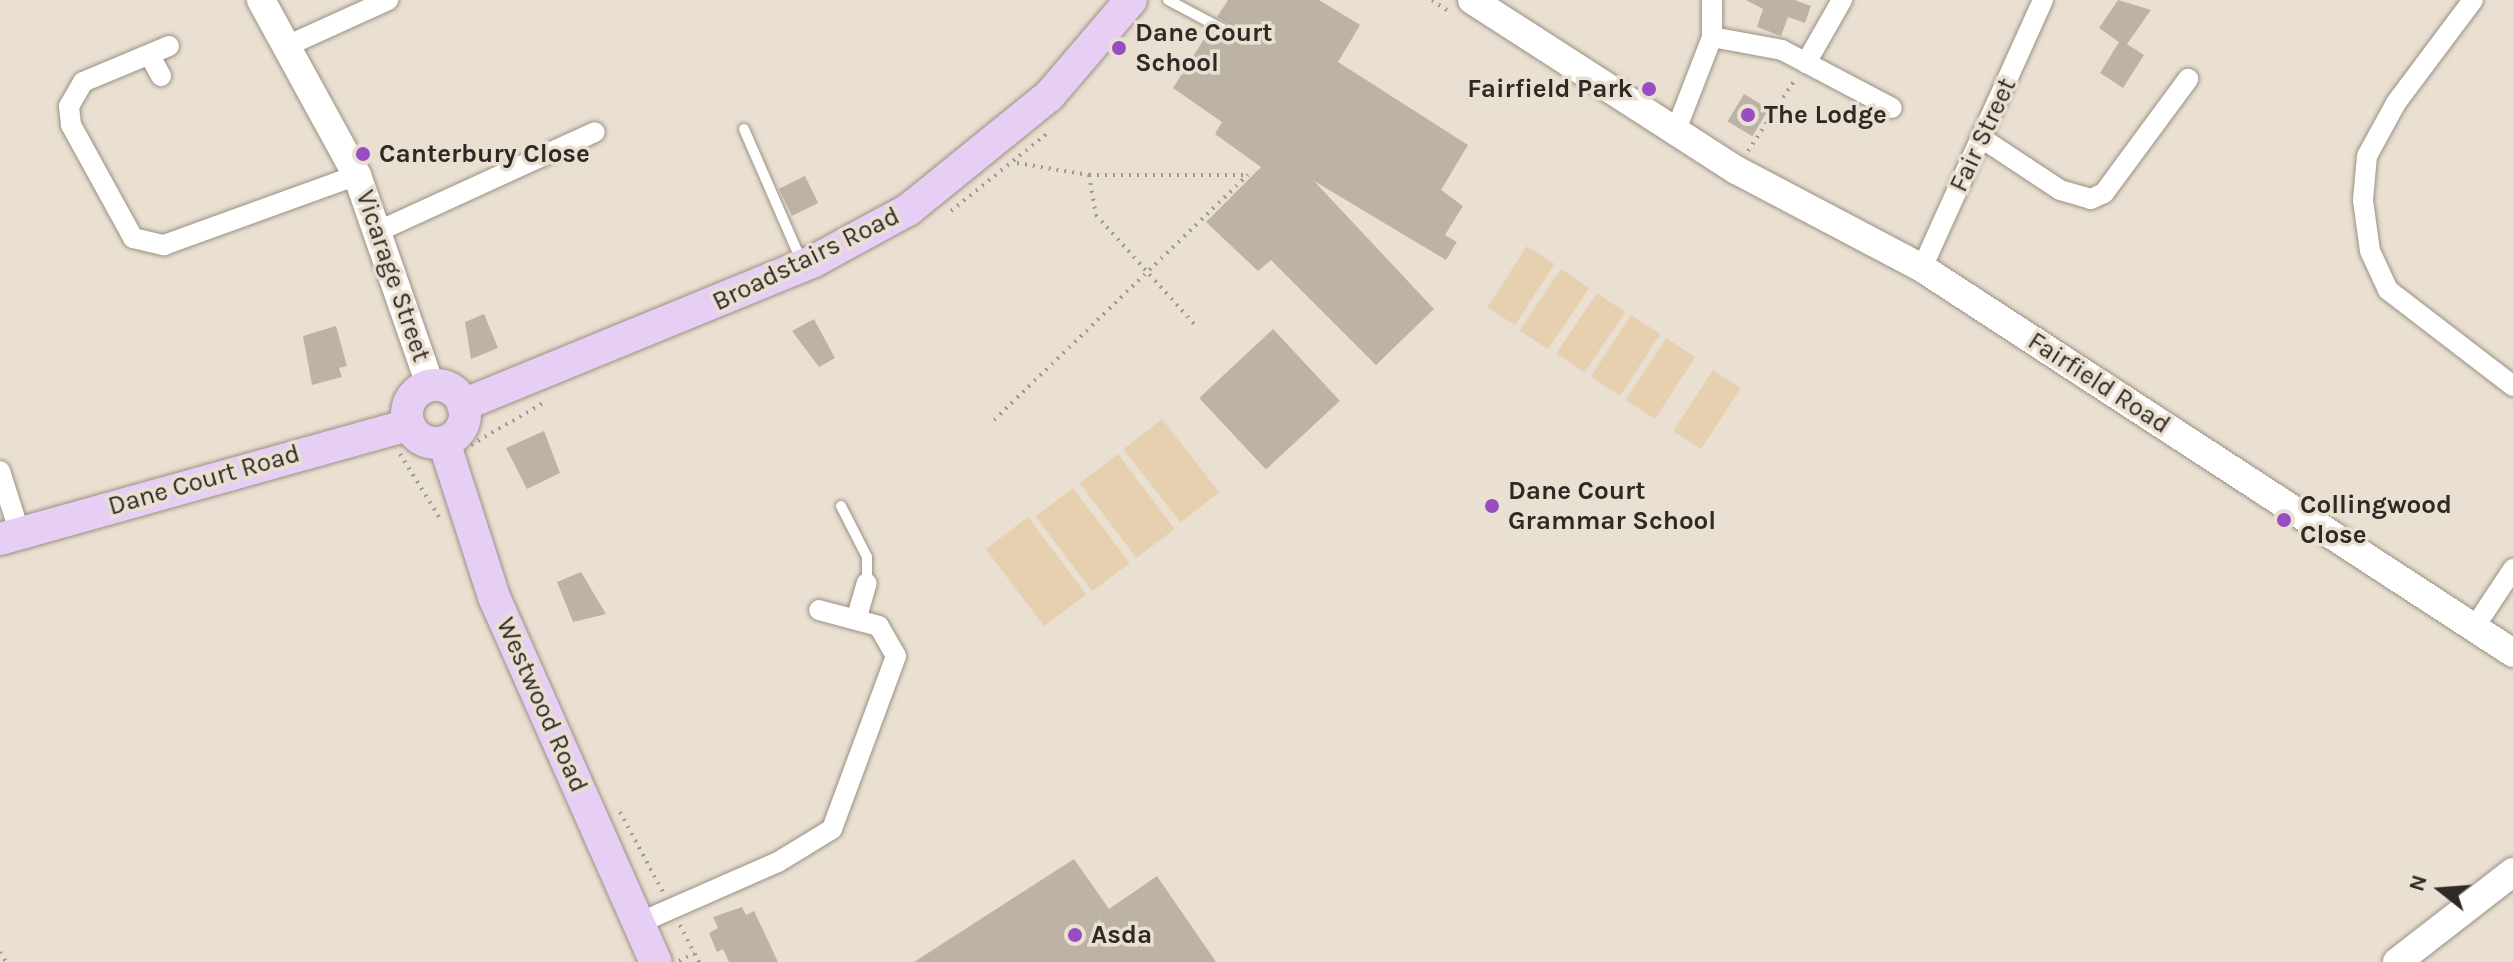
<!DOCTYPE html>
<html>
<head>
<meta charset="utf-8">
<style>
  body { margin:0 }
  #map { position:relative; width:2513px; height:962px; overflow:hidden; background:#eae0d1; font-family:Karla,sans-serif }
  div>[style] { position:absolute }
  .green>* { inset:0; background:#e6d0b0; transform-origin:0 0 }
  .building>* { inset:0; background:#bdb3a5; transform-origin:0 0 }
  .path>* { height:4px; margin-top:-2px; transform-origin:0; background:repeating-linear-gradient(90deg,#a1998e 0 2px,transparent 0 8px) }
  .roads { filter:drop-shadow(0 0 2px #9a9083) drop-shadow(0 0 2px #9a9083) }
  .lane>* { height:10px; margin:-5px; padding:0 5px; transform-origin:5px; border-radius:5px; background:#fff }
  .street>* { height:20px; margin:-10px; padding:0 10px; transform-origin:10px; border-radius:10px; background:#fff }
  .secondary>* { height:28px; margin:-14px; padding:0 14px; transform-origin:14px; border-radius:14px; background:#fff }
  .primary>* { height:32px; margin:-16px; padding:0 16px; transform-origin:16px; border-radius:16px; background:#e6cef5 }
  .primary>.ring { margin:-16px; padding:0; box-sizing:content-box; background:none; border:32px solid #e6cef5; border-radius:50% }
  .dots>* { width:22px; height:22px; translate:-50% -50%; box-sizing:border-box; border:4px solid #eae0d1; border-radius:50% }
  span { translate:-50% -50%; white-space:nowrap; text-align:center; line-height:1.15; -webkit-text-stroke:7px #eae0d1; paint-order:stroke }
  .poi-label { font-size:26px; color:#2d2924; font-weight:700 }
  .left { translate:0 -50%; text-align:left }
  .right { translate:-100% -50%; text-align:right }
  .street-label { font-size:26px; color:#2d2924 }
  .north { position:absolute; left:2401px; top:850px; width:80px; height:80px; -webkit-text-stroke:6px #eae0d1; paint-order:stroke; rotate:287deg; font-size:22px; font-weight:700; line-height:32px; text-align:center; color:#2d2924 }
  .north::after { content:''; display:block; margin:auto; width:28px; height:36px; background:#2d2924; clip-path:polygon(50% 0,100% 100%,50% 72%,0 100%) }
</style>
</head>
<body>
<div id="map">
  <div class="green">
    <i style="left:1527px;top:246px;width:33px;height:73px;rotate:33deg"></i>
    <i style="left:1561px;top:269px;width:34px;height:74px;rotate:34deg"></i>
    <i style="left:1597px;top:293px;width:34px;height:73px;rotate:34deg"></i>
    <i style="left:1631px;top:315px;width:35px;height:74px;rotate:33deg"></i>
    <i style="left:1666px;top:338px;width:35px;height:74px;rotate:33deg"></i>
    <i style="left:1713px;top:370px;width:33px;height:73px;rotate:33deg"></i>
    <i style="left:1162px;top:419px;width:93px;height:49px;rotate:52deg"></i>
    <i style="left:1118px;top:454px;width:94px;height:48px;rotate:53deg"></i>
    <i style="left:1073px;top:488px;width:94px;height:47px;rotate:53deg"></i>
    <i style="left:1028px;top:517px;width:97px;height:53px;rotate:53deg"></i>
  </div>
  <div class="building">
    <i style="clip-path:polygon(1228px 0,1319px 0,1360px 25px,1338px 62px,1468px 145px,1441px 190px,1463px 206px,1445px 235px,1457px 242px,1446px 260px,1314px 181px,1434px 309px,1376px 365px,1271px 260px,1258px 271px,1206px 222px,1261px 167px,1215px 134px,1222px 122px,1173px 88px,1209px 31px,1237px 37px,1236px 28px,1217px 17px)"></i>
    <i style="clip-path:polygon(1746px 0,1795px 0,1811px 6px,1805px 23px,1788px 17px,1781px 36px,1757px 27px,1763px 9px)"></i>
    <i style="clip-path:polygon(2118px 0,2151px 10px,2127px 44px,2144px 55px,2123px 88px,2100px 73px,2119px 42px,2099px 28px)"></i>
    <i style="left:1744px;top:94px;width:29px;height:32px;rotate:31deg"></i>
    <i style="left:805px;top:176px;width:30px;height:29px;rotate:64deg"></i>
    <i style="clip-path:polygon(484px 314px,498px 348px,471px 359px,465px 322px)"></i>
    <i style="clip-path:polygon(814px 319px,835px 358px,819px 367px,792px 331px)"></i>
    <i style="clip-path:polygon(336px 326px,347px 366px,339px 368px,342px 377px,312px 385px,303px 336px)"></i>
    <i style="left:1273px;top:329px;width:98px;height:101px;rotate:47deg"></i>
    <i style="clip-path:polygon(544px 431px,560px 473px,527px 489px,506px 448px)"></i>
    <i style="clip-path:polygon(581px 572px,606px 614px,573px 622px,557px 582px)"></i>
    <i style="clip-path:polygon(1074px 859px,1109px 909px,1157px 876px,1216px 962px,914px 962px)"></i>
    <i style="clip-path:polygon(742px 907px,746px 915px,754px 911px,778px 962px,729px 962px,723px 949px,717px 952px,709px 933px,718px 928px,713px 917px)"></i>
  </div>
  <div class="path">
    <i style="left:1432px;top:0;width:23px;rotate:34deg"></i>
    <i style="left:1748px;top:151px;width:87px;rotate:-56.7deg"></i>
    <i style="left:1017px;top:163px;width:73px;rotate:9.5deg"></i>
    <i style="left:1089px;top:175px;width:41px;rotate:80.1deg"></i>
    <i style="left:1096px;top:215px;width:148px;rotate:48deg"></i>
    <i style="left:1089px;top:175px;width:156px"></i>
    <i style="left:951px;top:211px;width:127px;rotate:-38.9deg"></i>
    <i style="left:994px;top:420px;width:353px;rotate:-44deg"></i>
    <i style="left:471px;top:445px;width:86px;rotate:-30.2deg"></i>
    <i style="left:400px;top:454px;width:74px;rotate:58.2deg"></i>
    <i style="left:620px;top:812px;width:91px;rotate:61.7deg"></i>
    <i style="left:680px;top:925px;width:42px;rotate:62.8deg"></i>
    <i style="left:0;top:952px;width:12px;rotate:59deg"></i>
    <i style="left:679px;top:961px;width:17px;rotate:-28deg"></i>
  </div>
  <div class="roads">
    <div class="lane">
      <i style="left:1168px;top:0;width:70px;rotate:28deg"></i>
      <i style="left:744px;top:129px;width:143px;rotate:66.5deg"></i>
      <i style="left:841px;top:506px;width:57px;rotate:63deg"></i>
      <i style="left:867px;top:557px;width:26px;rotate:90deg"></i>
    </div>
    <div class="street">
      <i style="left:2473px;top:0;width:129px;rotate:126.8deg"></i>
      <i style="left:2396px;top:103px;width:60px;rotate:118.7deg"></i>
      <i style="left:2367px;top:156px;width:44px;rotate:95.2deg"></i>
      <i style="left:2363px;top:200px;width:51px;rotate:82.2deg"></i>
      <i style="left:2370px;top:251px;width:43px;rotate:65.2deg"></i>
      <i style="left:2388px;top:290px;width:158px;rotate:37.5deg"></i>
      <i style="left:1712px;top:37px;width:71px;rotate:10.5deg"></i>
      <i style="left:1782px;top:50px;width:124px;rotate:27.8deg"></i>
      <i style="left:289px;top:45px;width:109px;rotate:-24.4deg"></i>
      <i style="left:169px;top:46px;width:93px;rotate:157.3deg"></i>
      <i style="left:83px;top:82px;width:28px;rotate:120deg"></i>
      <i style="left:69px;top:106px;width:19px;rotate:84deg"></i>
      <i style="left:71px;top:125px;width:129px;rotate:61.2deg"></i>
      <i style="left:133px;top:238px;width:32px;rotate:13deg"></i>
      <i style="left:164px;top:245px;width:205px;rotate:-19.9deg"></i>
      <i style="left:150px;top:56px;width:23px;rotate:61deg"></i>
      <i style="left:1806px;top:63px;width:73px;rotate:-60.3deg"></i>
      <i style="left:1676px;top:130px;width:100px;rotate:-68.8deg"></i>
      <i style="left:1712px;top:37px;width:37px;rotate:-90deg"></i>
      <i style="left:1983px;top:139px;width:92px;rotate:33.5deg"></i>
      <i style="left:2060px;top:190px;width:32px;rotate:16deg"></i>
      <i style="left:2091px;top:199px;width:14px;rotate:-25deg"></i>
      <i style="left:2104px;top:193px;width:142px;rotate:-53.6deg"></i>
      <i style="left:381px;top:230px;width:235px;rotate:-24.6deg"></i>
      <i style="left:1922px;top:268px;width:294px;rotate:-65.7deg"></i>
      <i style="left:0;top:471px;width:63px;rotate:72.4deg"></i>
      <i style="left:857px;top:617px;width:35px;rotate:-74deg"></i>
      <i style="left:2474px;top:628px;width:71px;rotate:-56.5deg"></i>
      <i style="left:639px;top:923px;width:152px;rotate:-23.7deg"></i>
      <i style="left:778px;top:862px;width:63px;rotate:-31.4deg"></i>
      <i style="left:832px;top:829px;width:184px;rotate:-69.7deg"></i>
      <i style="left:896px;top:656px;width:34px;rotate:-120deg"></i>
      <i style="left:879px;top:626px;width:62px;rotate:-165.1deg"></i>
    </div>
    <div class="secondary">
      <i style="left:261px;top:0;width:200px;rotate:61.3deg"></i>
      <i style="left:357px;top:175px;width:222px;rotate:70.8deg"></i>
      <i style="left:1472px;top:0;width:314px;rotate:32.8deg"></i>
      <i style="left:1736px;top:170px;width:210px;rotate:27.8deg"></i>
      <i style="left:1922px;top:268px;width:705px;rotate:33.08deg"></i>
      <i style="left:2397px;top:962px;width:147px;rotate:-37.8deg"></i>
    </div>
    <div class="primary">
      <i class="ring" style="left:407px;top:385px;width:26px;height:26px"></i>
      <i style="left:463px;top:405px;width:379px;rotate:-22.3deg"></i>
      <i style="left:814px;top:261px;width:107px;rotate:-28.5deg"></i>
      <i style="left:908px;top:210px;width:181px;rotate:-39deg"></i>
      <i style="left:1049px;top:96px;width:126px;rotate:-49.5deg"></i>
      <i style="left:444px;top:442px;width:163px;rotate:72.1deg"></i>
      <i style="left:494px;top:597px;width:399px;rotate:66.1deg"></i>
      <i style="left:0;top:539px;width:424px;rotate:-15.6deg"></i>
    </div>
  </div>
  <div class="dots">
    <i style="left:1119px;top:48px;background:#984ec0"></i>
    <i style="left:1649px;top:89px;background:#984ec0"></i>
    <i style="left:1748px;top:115px;background:#984ec0"></i>
    <i style="left:363px;top:154px;background:#984ec0"></i>
    <i style="left:1492px;top:506px;background:#984ec0"></i>
    <i style="left:2284px;top:520px;background:#984ec0"></i>
    <i style="left:1075px;top:935px;background:#984ec0"></i>
  </div>
  <div class="poi-label">
    <span class="left" style="left:1135px;top:48px">Dane Court<br>School</span>
    <span class="right" style="left:1633px;top:89px">Fairfield Park</span>
    <span class="left" style="left:1764px;top:115px">The Lodge</span>
    <span class="left" style="left:379px;top:154px">Canterbury Close</span>
    <span class="left" style="left:1508px;top:506px">Dane Court<br>Grammar School</span>
    <span class="left" style="left:2300px;top:520px">Collingwood<br>Close</span>
    <span class="left" style="left:1091px;top:935px">Asda</span>
  </div>
  <div class="street-label">
    <span style="left:1983px;top:135px;rotate:-65deg">Fair Street</span>
    <span style="left:806px;top:259px;rotate:-26deg">Broadstairs Road</span>
    <span style="left:393px;top:276px;rotate:71deg">Vicarage Street</span>
    <span style="left:2099px;top:383px;rotate:33deg">Fairfield Road</span>
    <span style="left:204px;top:480px;rotate:-16deg">Dane Court Road</span>
    <span style="left:542px;top:705px;rotate:66deg">Westwood Road</span>
  </div>
  <div class="north">N</div>
</div>
</body>
</html>
